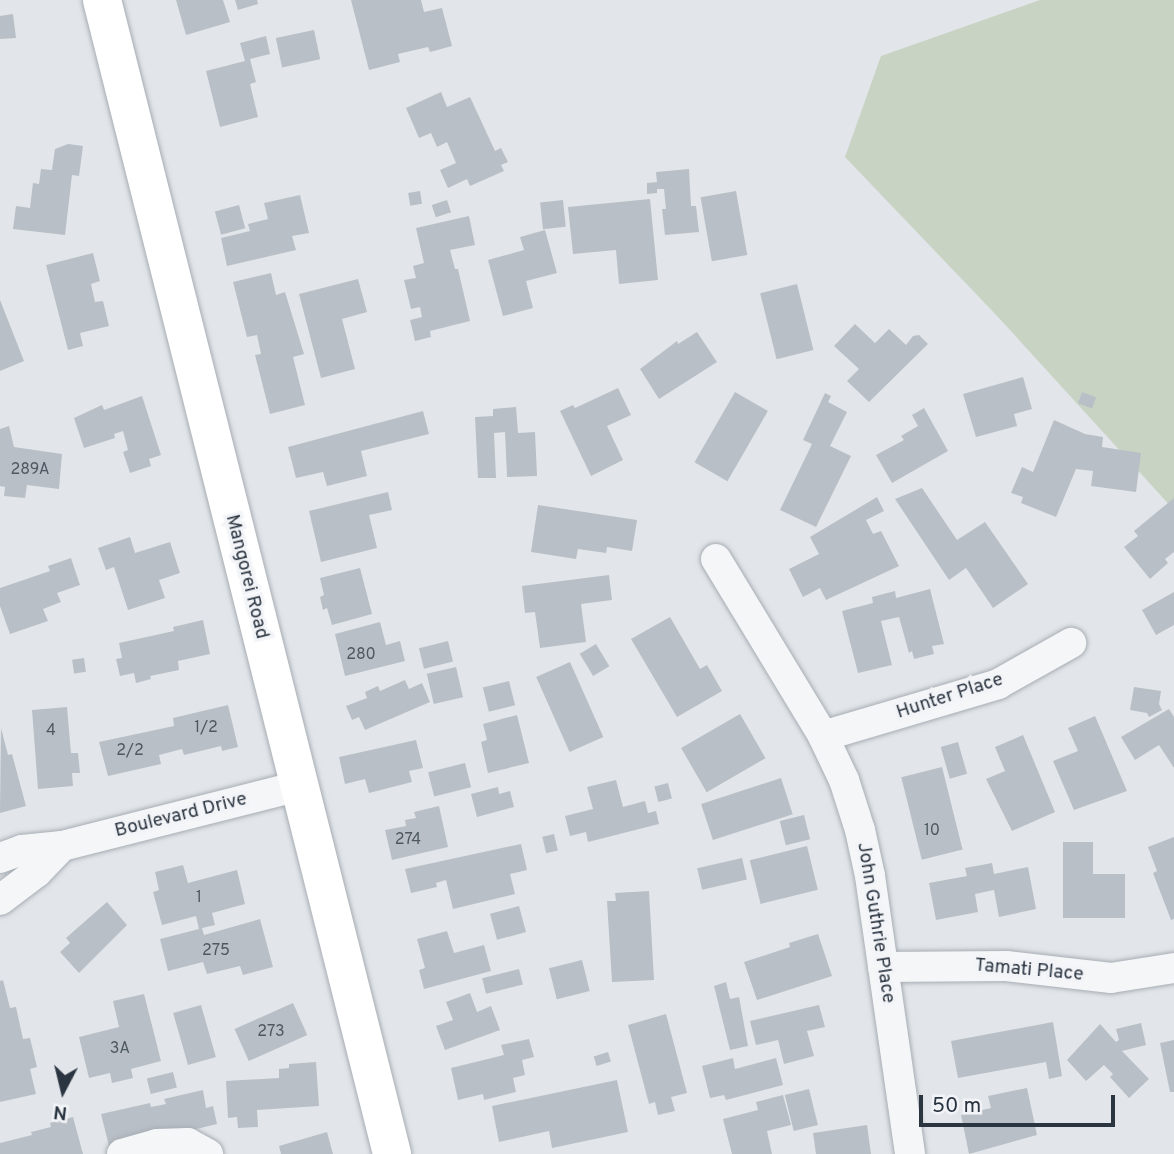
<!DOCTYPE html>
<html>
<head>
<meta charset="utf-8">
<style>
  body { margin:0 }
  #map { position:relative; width:1174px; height:1154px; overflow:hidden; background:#e2e6ea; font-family:Overpass,sans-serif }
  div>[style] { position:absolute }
  .green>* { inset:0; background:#c9d3c4 }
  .building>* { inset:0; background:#b9bfc6; transform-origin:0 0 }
  .roads { filter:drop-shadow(0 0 2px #a7adb4) drop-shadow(0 0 2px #a7adb4) }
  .street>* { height:30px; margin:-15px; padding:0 15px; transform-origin:15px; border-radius:15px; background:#f5f6f8 }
  .secondary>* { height:38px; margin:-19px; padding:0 19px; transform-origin:19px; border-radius:19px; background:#fff }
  span { translate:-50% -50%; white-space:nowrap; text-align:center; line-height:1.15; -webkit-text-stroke:7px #f2f4f7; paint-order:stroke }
  .number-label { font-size:16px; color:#4e5862 }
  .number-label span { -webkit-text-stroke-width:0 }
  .street-label { font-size:19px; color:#2b3541 }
  .north { position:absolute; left:28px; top:1056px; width:70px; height:70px; -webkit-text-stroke:5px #f2f4f7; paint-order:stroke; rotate:187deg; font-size:19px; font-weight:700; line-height:28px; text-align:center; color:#2b3541 }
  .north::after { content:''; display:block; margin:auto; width:24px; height:32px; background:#2b3541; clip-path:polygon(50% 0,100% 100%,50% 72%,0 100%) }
  .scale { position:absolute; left:919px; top:1095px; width:196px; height:32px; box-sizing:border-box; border:4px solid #2b3541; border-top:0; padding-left:9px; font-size:21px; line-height:24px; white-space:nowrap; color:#2b3541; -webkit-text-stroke:5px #f2f4f7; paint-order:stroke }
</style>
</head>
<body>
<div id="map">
  <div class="green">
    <i style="clip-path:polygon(1040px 0,1174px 0,1174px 510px,999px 318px,845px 157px,881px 56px)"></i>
  </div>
  <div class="building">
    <i style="clip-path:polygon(176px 0,223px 0,230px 22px,186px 35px)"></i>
    <i style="clip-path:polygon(235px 0,257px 0,258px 4px,238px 10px)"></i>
    <i style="clip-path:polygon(351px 0,421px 0,424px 12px,442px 8px,452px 46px,430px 52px,428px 47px,398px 54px,400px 62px,369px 70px)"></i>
    <i style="clip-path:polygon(13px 14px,16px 38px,0 39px,0 16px)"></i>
    <i style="left:314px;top:30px;width:30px;height:39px;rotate:78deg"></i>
    <i style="clip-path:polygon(266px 36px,270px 54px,250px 59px,256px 82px,250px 84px,258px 117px,220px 127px,206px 71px,245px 61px,240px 43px)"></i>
    <i style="clip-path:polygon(441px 92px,447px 107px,470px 97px,495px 151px,501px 148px,508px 162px,501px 165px,504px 171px,470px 186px,467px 179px,448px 188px,440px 170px,456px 163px,447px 142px,437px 147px,431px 133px,419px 138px,406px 108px)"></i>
    <i style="clip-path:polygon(68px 144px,83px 146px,79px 176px,72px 175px,65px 235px,13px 229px,16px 206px,30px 208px,33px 183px,39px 184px,41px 169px,52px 170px,55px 149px)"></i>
    <i style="clip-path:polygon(689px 169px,691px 206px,696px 206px,699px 232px,665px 235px,662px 209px,666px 209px,664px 189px,657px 189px,657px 193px,647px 194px,647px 183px,657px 182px,656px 172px)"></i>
    <i style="left:420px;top:191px;width:13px;height:12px;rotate:81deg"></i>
    <i style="left:736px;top:191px;width:65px;height:36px;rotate:80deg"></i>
    <i style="clip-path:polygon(300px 195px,309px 233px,292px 236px,296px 250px,227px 266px,221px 238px,250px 231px,248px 224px,268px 219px,264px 203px)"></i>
    <i style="clip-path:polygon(650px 199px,658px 280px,619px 284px,616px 250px,573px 254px,568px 207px)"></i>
    <i style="left:447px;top:200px;width:13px;height:16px;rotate:72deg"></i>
    <i style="left:563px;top:200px;width:27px;height:23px;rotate:84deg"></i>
    <i style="left:239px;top:205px;width:24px;height:25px;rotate:75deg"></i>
    <i style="clip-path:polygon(469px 216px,475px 245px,450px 250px,455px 269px,458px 269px,470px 321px,430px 331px,431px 337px,415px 341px,410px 320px,422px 317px,420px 307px,411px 309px,404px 280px,416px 278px,413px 266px,424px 263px,416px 228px)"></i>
    <i style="clip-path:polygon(545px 230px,557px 273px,526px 281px,533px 308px,503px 316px,488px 260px,524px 250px,520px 237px)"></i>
    <i style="clip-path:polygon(93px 253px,100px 281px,91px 284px,95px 302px,103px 301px,109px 326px,80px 333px,83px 346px,68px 350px,46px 265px)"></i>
    <i style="clip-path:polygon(271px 273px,276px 295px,285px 292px,304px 354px,293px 357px,305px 405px,270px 414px,255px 355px,261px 354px,257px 335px,247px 337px,233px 282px)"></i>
    <i style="clip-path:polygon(358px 279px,367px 312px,342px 319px,355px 369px,321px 378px,299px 294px)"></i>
    <i style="left:797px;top:284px;width:68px;height:38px;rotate:76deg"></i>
    <i style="clip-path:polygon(0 300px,24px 361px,0 371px)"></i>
    <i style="clip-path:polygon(855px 324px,875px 343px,889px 329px,906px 345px,913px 336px,919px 335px,928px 344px,869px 402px,847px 381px,859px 369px,834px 346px)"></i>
    <i style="clip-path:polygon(697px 332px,717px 362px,659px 399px,640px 369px,677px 341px,678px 344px)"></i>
    <i style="clip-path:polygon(1023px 377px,1032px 409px,1014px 414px,1017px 426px,976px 437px,963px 394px)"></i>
    <i style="clip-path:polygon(618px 388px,631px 415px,607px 426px,623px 460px,591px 476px,560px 411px,573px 405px,575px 408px)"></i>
    <i style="left:735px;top:392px;width:38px;height:81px;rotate:30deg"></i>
    <i style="left:1082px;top:392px;width:15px;height:12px;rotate:20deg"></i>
    <i style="clip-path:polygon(825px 393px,831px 396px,828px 402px,847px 412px,830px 446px,851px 456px,816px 527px,780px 510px,812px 444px,803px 440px)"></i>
    <i style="clip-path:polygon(142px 396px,161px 455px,149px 459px,151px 466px,130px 473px,123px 452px,128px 450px,123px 431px,114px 434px,115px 438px,84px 448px,74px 418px,102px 405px,104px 410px)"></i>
    <i style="clip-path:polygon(516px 407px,518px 433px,535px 432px,537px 476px,507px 477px,505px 432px,494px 433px,496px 478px,478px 478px,475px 417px,493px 416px,493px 409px)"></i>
    <i style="clip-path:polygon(924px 408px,948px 451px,892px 483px,876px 455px,904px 440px,901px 436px,918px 426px,912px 415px)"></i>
    <i style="clip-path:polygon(423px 411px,429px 434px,361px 451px,367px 476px,327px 486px,323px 472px,296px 478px,288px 447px)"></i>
    <i style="clip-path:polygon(1054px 420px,1085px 434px,1103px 437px,1102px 447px,1141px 453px,1136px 492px,1091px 486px,1093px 471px,1076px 469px,1056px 517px,1021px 503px,1023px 497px,1011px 493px,1022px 467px,1033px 472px)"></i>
    <i style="clip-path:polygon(9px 426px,14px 447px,62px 454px,59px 489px,27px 485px,25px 498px,4px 496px,5px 487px,0 486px,0 429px)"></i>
    <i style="clip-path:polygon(922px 488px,957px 540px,985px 522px,1028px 584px,993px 608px,966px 568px,949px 580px,895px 499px)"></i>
    <i style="clip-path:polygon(388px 492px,392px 510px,369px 515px,377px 548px,321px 562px,309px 511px)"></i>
    <i style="clip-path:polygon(877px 497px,884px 511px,866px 520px,873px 534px,881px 531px,899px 566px,826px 600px,820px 588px,803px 597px,789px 569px,819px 554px,810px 537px)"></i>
    <i style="clip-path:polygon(1174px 498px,1174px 552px,1165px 559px,1168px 563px,1150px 579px,1124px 547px,1138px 536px,1134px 531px)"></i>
    <i style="clip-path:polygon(538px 505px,637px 520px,632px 551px,607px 547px,606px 553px,578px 549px,576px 559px,531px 552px)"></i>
    <i style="clip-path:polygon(130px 537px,135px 553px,170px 542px,180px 573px,159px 580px,165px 598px,128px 610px,114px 567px,106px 570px,98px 548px)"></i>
    <i style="clip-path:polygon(71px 558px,80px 585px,57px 593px,61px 602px,43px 609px,48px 621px,10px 634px,0 606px,0 588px,50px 571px,48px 566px)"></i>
    <i style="clip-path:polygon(360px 568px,372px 614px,332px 625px,327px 608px,323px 610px,320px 597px,324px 595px,320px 578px)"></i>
    <i style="clip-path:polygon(609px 575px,612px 600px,581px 604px,586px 642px,540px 648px,535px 612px,525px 613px,522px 586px)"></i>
    <i style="clip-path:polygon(930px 589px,944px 644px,932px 646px,934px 654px,914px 659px,912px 651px,909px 653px,899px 617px,881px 621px,892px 665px,858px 673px,842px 611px,873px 603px,872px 597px,895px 591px,896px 598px)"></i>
    <i style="clip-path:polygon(1174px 592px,1174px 625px,1156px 635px,1142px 610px)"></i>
    <i style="clip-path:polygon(670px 617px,700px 669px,707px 665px,722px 691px,677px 717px,631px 639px)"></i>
    <i style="clip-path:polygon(203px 620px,210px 654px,178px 661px,179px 670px,150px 676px,151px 679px,136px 683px,134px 673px,120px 676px,116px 659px,122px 658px,119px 643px,174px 631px,173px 627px)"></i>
    <i style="clip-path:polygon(380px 622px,386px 645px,400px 641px,405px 661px,345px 676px,335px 634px)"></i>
    <i style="left:448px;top:641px;width:21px;height:30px;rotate:76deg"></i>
    <i style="left:596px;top:644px;width:26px;height:19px;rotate:59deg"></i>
    <i style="left:84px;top:658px;width:14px;height:12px;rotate:82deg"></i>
    <i style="left:570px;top:662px;width:82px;height:37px;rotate:66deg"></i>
    <i style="left:456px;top:667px;width:31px;height:30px;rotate:77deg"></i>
    <i style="clip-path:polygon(405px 680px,409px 689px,422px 683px,430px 702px,365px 730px,359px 717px,352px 720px,346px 706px,367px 698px,365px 692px,378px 686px,380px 691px)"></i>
    <i style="left:509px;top:681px;width:25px;height:27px;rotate:76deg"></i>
    <i style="clip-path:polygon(1134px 687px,1161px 691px,1159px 704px,1162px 710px,1149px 717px,1147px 713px,1130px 710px)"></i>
    <i style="clip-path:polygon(228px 705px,238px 747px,222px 751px,221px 746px,184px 755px,182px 749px,159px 755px,161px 764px,108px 776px,99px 742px,174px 726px,173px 718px)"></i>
    <i style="clip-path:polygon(67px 707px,71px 753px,78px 753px,80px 773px,72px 773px,73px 786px,38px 789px,32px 710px)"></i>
    <i style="clip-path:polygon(1169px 709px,1174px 717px,1174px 768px,1159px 745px,1135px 760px,1121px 737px)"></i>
    <i style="left:740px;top:714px;width:51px;height:68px;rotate:60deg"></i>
    <i style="clip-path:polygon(517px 715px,529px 763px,488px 773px,481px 742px,487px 740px,483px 724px)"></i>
    <i style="clip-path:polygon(1095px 716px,1127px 791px,1074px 810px,1053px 761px,1078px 751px,1068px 728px)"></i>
    <i style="clip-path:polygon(1px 728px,8px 755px,12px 754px,26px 806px,0 813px)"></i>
    <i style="clip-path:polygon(1023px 735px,1055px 812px,1012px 831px,986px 779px,1005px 771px,995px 747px)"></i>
    <i style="clip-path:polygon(416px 740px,423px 768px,409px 771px,412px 782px,369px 793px,365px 779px,345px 784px,339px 757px)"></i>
    <i style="left:958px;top:742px;width:33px;height:18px;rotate:74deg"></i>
    <i style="left:465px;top:763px;width:25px;height:38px;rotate:76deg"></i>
    <i style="left:942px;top:767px;width:85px;height:42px;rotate:76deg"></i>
    <i style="left:781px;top:778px;width:38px;height:84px;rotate:72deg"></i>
    <i style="clip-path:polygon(616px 780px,623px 807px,645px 801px,648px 813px,656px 811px,659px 824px,588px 842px,586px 832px,570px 836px,565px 816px,593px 809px,587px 787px)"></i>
    <i style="left:668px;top:783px;width:16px;height:14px;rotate:76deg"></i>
    <i style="clip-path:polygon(498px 787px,499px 794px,510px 791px,514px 807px,477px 817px,471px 794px)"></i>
    <i style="clip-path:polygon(439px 806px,448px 847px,392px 860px,385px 830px,406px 826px,405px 820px,416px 818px,414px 812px)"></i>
    <i style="left:804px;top:815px;width:25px;height:25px;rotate:76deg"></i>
    <i style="left:554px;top:834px;width:17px;height:12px;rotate:77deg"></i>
    <i style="clip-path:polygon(1174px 837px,1174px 919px,1171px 920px,1153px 873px,1157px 871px,1148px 847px)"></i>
    <i style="clip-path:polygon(1063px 842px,1093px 842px,1093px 874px,1125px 874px,1125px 918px,1063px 918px)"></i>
    <i style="clip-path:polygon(521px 844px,527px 870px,510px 874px,515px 894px,453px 909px,446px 880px,436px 883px,437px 887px,411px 893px,405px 869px)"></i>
    <i style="left:807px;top:846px;width:45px;height:59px;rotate:76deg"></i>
    <i style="left:742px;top:858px;width:22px;height:46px;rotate:77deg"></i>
    <i style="clip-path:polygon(992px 863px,994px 874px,1028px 867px,1036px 909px,999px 917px,994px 890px,975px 894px,978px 912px,936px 920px,929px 883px,967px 876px,965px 868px)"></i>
    <i style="clip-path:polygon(183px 865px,188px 883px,237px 870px,245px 904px,212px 913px,215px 925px,202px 928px,204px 935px,260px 919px,273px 967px,243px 975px,240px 966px,207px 974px,203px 962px,168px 971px,160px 939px,199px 929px,196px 916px,162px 925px,153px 892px,159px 890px,155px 872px)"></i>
    <i style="clip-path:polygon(649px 891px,654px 980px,612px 982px,607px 901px,616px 901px,615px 893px)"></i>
    <i style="clip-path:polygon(107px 902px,127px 925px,79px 973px,60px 952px,70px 943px,66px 938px)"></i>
    <i style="left:519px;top:906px;width:27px;height:30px;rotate:75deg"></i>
    <i style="clip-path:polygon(447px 931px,454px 953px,484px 945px,491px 971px,424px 989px,419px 970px,425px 968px,417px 939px)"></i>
    <i style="clip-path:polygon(818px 934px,832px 976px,757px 1000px,744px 962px,790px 947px,789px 943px)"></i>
    <i style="left:582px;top:960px;width:32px;height:34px;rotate:76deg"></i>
    <i style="left:519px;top:969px;width:16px;height:38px;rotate:76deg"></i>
    <i style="clip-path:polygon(3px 980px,10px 1008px,16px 1007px,23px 1039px,30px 1038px,37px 1067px,30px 1069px,36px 1094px,0 1102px,0 981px)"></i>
    <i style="clip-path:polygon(726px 982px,730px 999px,739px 997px,748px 1046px,730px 1050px,714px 986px)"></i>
    <i style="clip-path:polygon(470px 993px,477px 1012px,491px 1006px,500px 1030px,445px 1050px,436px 1026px,453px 1020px,446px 1002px)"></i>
    <i style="clip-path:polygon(144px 994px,161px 1061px,131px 1069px,133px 1078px,112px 1083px,110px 1073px,89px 1078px,79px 1037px,119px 1027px,113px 1001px)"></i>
    <i style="left:293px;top:1003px;width:35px;height:64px;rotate:66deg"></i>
    <i style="left:201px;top:1005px;width:54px;height:29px;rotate:74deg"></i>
    <i style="clip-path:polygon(819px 1005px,825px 1027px,807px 1031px,814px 1056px,784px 1064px,778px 1040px,756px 1045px,750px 1021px)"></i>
    <i style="clip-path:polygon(666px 1014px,687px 1093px,671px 1097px,675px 1111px,658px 1115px,655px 1102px,649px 1104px,628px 1025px)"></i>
    <i style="clip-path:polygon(1053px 1022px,1062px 1076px,1049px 1079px,1046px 1062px,958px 1078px,951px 1041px)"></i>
    <i style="clip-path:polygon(1141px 1023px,1146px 1045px,1122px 1051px,1149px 1079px,1129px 1098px,1110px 1077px,1113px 1074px,1104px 1065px,1086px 1081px,1067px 1060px,1100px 1024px,1116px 1042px,1119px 1040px,1116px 1029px)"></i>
    <i style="clip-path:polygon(529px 1039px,534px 1057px,522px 1060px,525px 1075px,513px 1078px,516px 1092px,484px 1100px,483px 1094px,458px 1100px,451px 1068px,504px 1055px,501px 1045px)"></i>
    <i style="clip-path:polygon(1174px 1040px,1174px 1092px,1170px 1092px,1160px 1043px)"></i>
    <i style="left:608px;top:1052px;width:10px;height:15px;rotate:73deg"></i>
    <i style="clip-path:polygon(733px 1058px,735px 1069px,776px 1058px,783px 1085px,726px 1100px,724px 1095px,710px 1098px,702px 1066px)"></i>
    <i style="clip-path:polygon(316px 1062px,319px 1106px,257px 1110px,258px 1127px,238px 1128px,237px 1117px,228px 1118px,226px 1081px,279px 1078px,279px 1069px,289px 1068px,289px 1064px)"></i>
    <i style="left:173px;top:1072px;width:16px;height:27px;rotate:76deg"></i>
    <i style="clip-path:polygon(617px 1080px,628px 1132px,552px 1148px,549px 1131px,499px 1142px,492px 1106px)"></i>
    <i style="clip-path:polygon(1027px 1088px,1037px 1135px,969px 1154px,961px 1115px,991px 1108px,988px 1096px)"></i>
    <i style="left:809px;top:1089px;width:37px;height:25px;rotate:76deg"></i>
    <i style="clip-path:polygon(203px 1090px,206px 1108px,213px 1106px,217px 1124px,110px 1150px,101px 1114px,150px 1103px,151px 1107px,166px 1104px,164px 1099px)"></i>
    <i style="clip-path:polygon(783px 1095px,791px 1125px,767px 1131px,772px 1154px,732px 1154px,723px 1119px,758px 1110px,756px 1102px)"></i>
    <i style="clip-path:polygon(73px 1117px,83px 1154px,0 1154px,0 1143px,32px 1135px,31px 1132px,51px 1127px,50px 1123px)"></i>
    <i style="clip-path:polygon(867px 1125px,871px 1154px,816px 1154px,813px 1133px)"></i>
    <i style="clip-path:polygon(327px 1132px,333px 1154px,281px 1154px,279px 1146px)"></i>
  </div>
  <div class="roads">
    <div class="street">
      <i style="left:716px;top:559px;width:207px;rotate:58.8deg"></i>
      <i style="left:823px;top:736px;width:49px;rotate:64.5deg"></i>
      <i style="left:844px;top:780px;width:52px;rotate:72.3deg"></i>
      <i style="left:860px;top:830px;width:47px;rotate:77.7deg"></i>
      <i style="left:870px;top:876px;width:281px;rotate:81.8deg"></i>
      <i style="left:823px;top:736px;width:183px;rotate:-16.5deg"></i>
      <i style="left:998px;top:684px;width:84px;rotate:-29.3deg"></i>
      <i style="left:0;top:858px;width:23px;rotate:-20deg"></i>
      <i style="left:22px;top:850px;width:40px;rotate:-5.7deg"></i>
      <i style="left:62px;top:846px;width:244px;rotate:-14.2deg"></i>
      <i style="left:0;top:900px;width:46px;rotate:-37.1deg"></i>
      <i style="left:37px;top:872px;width:36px;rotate:-46deg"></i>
      <i style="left:883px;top:967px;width:123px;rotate:-0.5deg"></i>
      <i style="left:1006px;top:966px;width:106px;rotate:6.5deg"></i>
      <i style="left:1111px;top:978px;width:64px;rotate:-9deg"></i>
      <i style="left:122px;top:1154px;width:36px;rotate:-16deg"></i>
      <i style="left:157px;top:1144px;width:31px;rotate:-2deg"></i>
      <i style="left:188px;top:1143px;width:23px;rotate:29deg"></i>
    </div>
    <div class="secondary">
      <i style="left:102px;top:0;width:1190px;rotate:75.89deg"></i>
    </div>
  </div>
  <div class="number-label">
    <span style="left:30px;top:470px">289A</span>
    <span style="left:361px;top:655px">280</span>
    <span style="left:206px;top:728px">1/2</span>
    <span style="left:51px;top:731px">4</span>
    <span style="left:130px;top:751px">2/2</span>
    <span style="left:932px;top:831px">10</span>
    <span style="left:408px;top:840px">274</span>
    <span style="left:199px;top:898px">1</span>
    <span style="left:216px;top:951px">275</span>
    <span style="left:271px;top:1032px">273</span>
    <span style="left:120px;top:1049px">3A</span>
  </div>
  <div class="street-label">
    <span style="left:246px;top:577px;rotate:76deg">Mangorei Road</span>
    <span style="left:950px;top:697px;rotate:-18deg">Hunter Place</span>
    <span style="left:181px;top:816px;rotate:-14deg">Boulevard Drive</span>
    <span style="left:875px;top:923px;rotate:81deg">John Guthrie Place</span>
    <span style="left:1029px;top:971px;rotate:5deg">Tamati Place</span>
  </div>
  <div class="north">N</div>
  <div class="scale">50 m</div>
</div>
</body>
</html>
